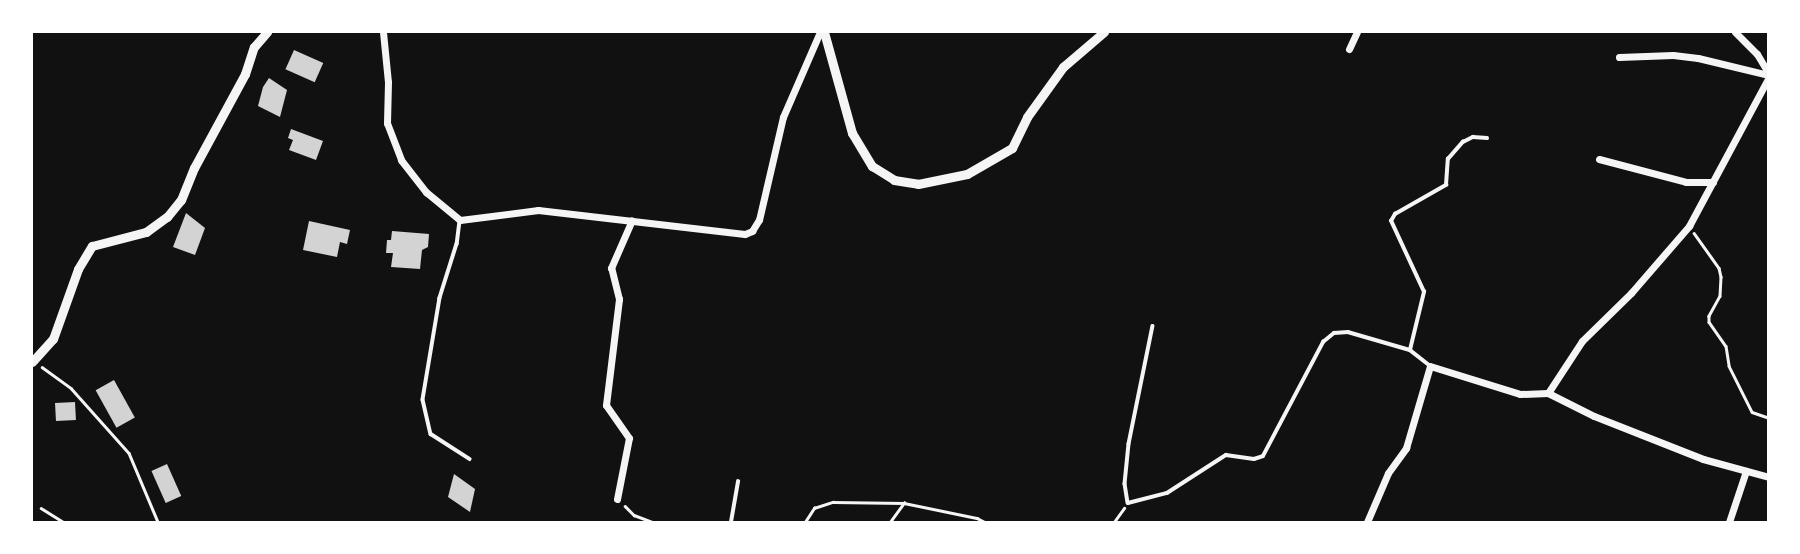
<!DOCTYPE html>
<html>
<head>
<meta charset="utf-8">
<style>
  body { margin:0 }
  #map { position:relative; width:1800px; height:554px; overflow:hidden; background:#111; font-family:"Zilla Slab",serif }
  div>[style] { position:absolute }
  .building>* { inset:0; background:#d3d3d3; transform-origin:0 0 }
  .path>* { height:2.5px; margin:-1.25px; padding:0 1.25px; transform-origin:1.25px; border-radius:1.25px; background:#f5f5f5 }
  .service>* { height:3.5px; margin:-1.75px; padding:0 1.75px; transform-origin:1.75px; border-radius:1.75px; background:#f5f5f5 }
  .minor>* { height:7px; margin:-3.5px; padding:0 3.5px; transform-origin:3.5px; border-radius:3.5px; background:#f5f5f5 }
  .tertiary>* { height:9px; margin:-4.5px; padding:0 4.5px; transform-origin:4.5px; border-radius:4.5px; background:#f5f5f5 }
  span { translate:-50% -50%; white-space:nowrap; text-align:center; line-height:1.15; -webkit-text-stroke:6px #fff; paint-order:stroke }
  .frame { position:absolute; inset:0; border:33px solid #fff; pointer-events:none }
</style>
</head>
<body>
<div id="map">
  <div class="building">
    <i style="left:294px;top:50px;width:32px;height:21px;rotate:24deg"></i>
    <i style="clip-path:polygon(269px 78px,287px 90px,280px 117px,258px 106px,263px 87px)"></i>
    <i style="clip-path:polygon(291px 129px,323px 141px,316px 160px,289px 150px,293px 140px,288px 138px)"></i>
    <i style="clip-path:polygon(186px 213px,205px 228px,195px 255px,173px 247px)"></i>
    <i style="clip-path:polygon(309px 221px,350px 230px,347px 244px,340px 242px,337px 257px,303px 250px)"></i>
    <i style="clip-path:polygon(392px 231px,429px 234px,428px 247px,422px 250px,420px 269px,391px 267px,393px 253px,386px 253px,387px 240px,391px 240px)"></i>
    <i style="left:114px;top:380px;width:43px;height:21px;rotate:61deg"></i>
    <i style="left:75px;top:402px;width:18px;height:20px;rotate:87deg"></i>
    <i style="left:167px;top:464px;width:35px;height:17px;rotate:66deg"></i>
    <i style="clip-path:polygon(454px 474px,475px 489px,470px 512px,448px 497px)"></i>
  </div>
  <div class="path">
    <i style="left:1694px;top:233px;width:43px;rotate:54.5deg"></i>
    <i style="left:1719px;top:268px;width:9px;rotate:77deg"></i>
    <i style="left:1721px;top:277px;width:19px;rotate:93deg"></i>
    <i style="left:1720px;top:296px;width:23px;rotate:119deg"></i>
    <i style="left:1709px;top:316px;width:6px;rotate:90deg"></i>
    <i style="left:1709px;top:322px;width:29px;rotate:55deg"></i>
    <i style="left:1726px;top:346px;width:20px;rotate:81deg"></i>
    <i style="left:1729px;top:366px;width:51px;rotate:63.4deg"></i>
    <i style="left:1752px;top:412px;width:18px;rotate:19deg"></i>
    <i style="left:42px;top:367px;width:36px;rotate:36deg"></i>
    <i style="left:71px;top:388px;width:87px;rotate:48.3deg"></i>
    <i style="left:129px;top:453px;width:75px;rotate:67.2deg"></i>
    <i style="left:625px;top:506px;width:13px;rotate:45deg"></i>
    <i style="left:634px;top:515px;width:19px;rotate:21deg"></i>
    <i style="left:41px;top:508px;width:26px;rotate:32deg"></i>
    <i style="left:805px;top:522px;width:17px;rotate:-57deg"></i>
    <i style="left:814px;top:508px;width:20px;rotate:-18deg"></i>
    <i style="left:833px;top:502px;width:71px;rotate:0.8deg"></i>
    <i style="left:904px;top:503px;width:75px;rotate:11.6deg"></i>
    <i style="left:977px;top:518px;width:9px;rotate:27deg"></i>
    <i style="left:890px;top:522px;width:24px;rotate:-54deg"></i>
    <i style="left:1114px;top:522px;width:17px;rotate:-54deg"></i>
  </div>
  <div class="service">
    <i style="left:460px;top:221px;width:23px;rotate:97deg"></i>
    <i style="left:457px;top:244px;width:57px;rotate:107.5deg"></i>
    <i style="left:440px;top:298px;width:103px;rotate:99.5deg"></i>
    <i style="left:423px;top:400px;width:35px;rotate:77deg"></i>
    <i style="left:431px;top:434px;width:46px;rotate:32.7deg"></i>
    <i style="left:1153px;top:326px;width:120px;rotate:101.5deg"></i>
    <i style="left:1129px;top:444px;width:40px;rotate:95.7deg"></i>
    <i style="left:1125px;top:484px;width:19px;rotate:81deg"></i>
    <i style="left:1128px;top:503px;width:40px;rotate:-14.4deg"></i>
    <i style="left:1167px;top:493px;width:70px;rotate:-32.8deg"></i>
    <i style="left:1226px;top:455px;width:28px;rotate:8deg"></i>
    <i style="left:1254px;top:459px;width:9px;rotate:-18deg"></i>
    <i style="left:1263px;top:456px;width:129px;rotate:-62.2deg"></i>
    <i style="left:1323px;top:342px;width:14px;rotate:-39deg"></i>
    <i style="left:1334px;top:333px;width:14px;rotate:-4deg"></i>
    <i style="left:1348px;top:332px;width:65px;rotate:16.2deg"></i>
    <i style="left:1410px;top:350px;width:24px;rotate:38deg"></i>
    <i style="left:1410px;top:350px;width:60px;rotate:-76.4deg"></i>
    <i style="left:1424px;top:292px;width:78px;rotate:-114.9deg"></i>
    <i style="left:1391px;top:221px;width:8px;rotate:-60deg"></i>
    <i style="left:1395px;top:214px;width:59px;rotate:-29.6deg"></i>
    <i style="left:1446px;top:185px;width:26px;rotate:-86deg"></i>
    <i style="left:1448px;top:159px;width:23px;rotate:-49deg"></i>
    <i style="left:1463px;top:142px;width:11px;rotate:-27deg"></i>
    <i style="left:1473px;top:137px;width:14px;rotate:4deg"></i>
    <i style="left:731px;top:522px;width:41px;rotate:-80.1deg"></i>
  </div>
  <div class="minor">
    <i style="left:383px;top:32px;width:50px;rotate:84.3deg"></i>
    <i style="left:388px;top:82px;width:41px;rotate:91.4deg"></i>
    <i style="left:387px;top:123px;width:40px;rotate:69deg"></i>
    <i style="left:401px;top:160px;width:41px;rotate:52deg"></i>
    <i style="left:426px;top:192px;width:44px;rotate:39.5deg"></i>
    <i style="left:460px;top:220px;width:79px;rotate:-7.3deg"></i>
    <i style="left:538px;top:210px;width:208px;rotate:6.6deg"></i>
    <i style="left:745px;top:234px;width:8px;rotate:-23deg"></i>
    <i style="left:752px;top:231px;width:13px;rotate:-58deg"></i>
    <i style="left:759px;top:220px;width:106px;rotate:-76.9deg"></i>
    <i style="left:783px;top:117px;width:93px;rotate:-66.5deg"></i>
    <i style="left:1735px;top:32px;width:31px;rotate:45deg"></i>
    <i style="left:1757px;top:54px;width:23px;rotate:59deg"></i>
    <i style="left:1349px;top:49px;width:19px;rotate:-65deg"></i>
    <i style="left:1619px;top:57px;width:54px;rotate:-2.1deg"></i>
    <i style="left:1673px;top:55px;width:25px;rotate:7deg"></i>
    <i style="left:1698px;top:58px;width:73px;rotate:13.5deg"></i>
    <i style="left:1599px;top:159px;width:90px;rotate:14.8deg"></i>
    <i style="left:1686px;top:182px;width:27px"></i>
    <i style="left:1548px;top:393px;width:62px;rotate:-56.8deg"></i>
    <i style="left:1582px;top:341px;width:69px;rotate:-44.4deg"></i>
    <i style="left:1631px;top:293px;width:89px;rotate:-49.1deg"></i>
    <i style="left:1689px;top:226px;width:169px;rotate:-61.8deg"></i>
    <i style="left:617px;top:499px;width:62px;rotate:-78.9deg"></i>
    <i style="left:629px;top:438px;width:40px;rotate:-124.9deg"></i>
    <i style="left:606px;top:405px;width:107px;rotate:-83deg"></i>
    <i style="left:619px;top:299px;width:32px;rotate:-104deg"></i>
    <i style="left:611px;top:268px;width:52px;rotate:-66.4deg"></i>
    <i style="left:1367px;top:522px;width:53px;rotate:-66.8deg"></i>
    <i style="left:1388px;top:473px;width:31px;rotate:-54deg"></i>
    <i style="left:1406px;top:448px;width:85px;rotate:-73.7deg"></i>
    <i style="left:1430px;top:366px;width:94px;rotate:17.3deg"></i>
    <i style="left:1520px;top:394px;width:28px;rotate:-2deg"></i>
    <i style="left:1548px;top:393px;width:51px;rotate:26.6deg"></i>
    <i style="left:1594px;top:416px;width:117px;rotate:21.5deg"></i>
    <i style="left:1703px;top:459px;width:68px;rotate:15.3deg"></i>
    <i style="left:1729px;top:522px;width:54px;rotate:-71.6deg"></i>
  </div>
  <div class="tertiary">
    <i style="left:824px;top:32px;width:105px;rotate:74.5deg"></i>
    <i style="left:852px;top:133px;width:39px;rotate:59deg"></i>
    <i style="left:872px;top:166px;width:26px;rotate:32deg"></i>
    <i style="left:894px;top:180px;width:24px;rotate:9deg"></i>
    <i style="left:918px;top:184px;width:50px;rotate:-11.5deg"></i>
    <i style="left:967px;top:174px;width:52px;rotate:-30deg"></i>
    <i style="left:1012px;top:148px;width:34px;rotate:-64deg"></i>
    <i style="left:1027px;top:117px;width:62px;rotate:-54.2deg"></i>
    <i style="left:1063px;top:67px;width:54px;rotate:-40.5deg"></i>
    <i style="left:32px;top:362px;width:31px;rotate:-48deg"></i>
    <i style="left:53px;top:339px;width:74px;rotate:-70.3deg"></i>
    <i style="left:78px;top:269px;width:27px;rotate:-59deg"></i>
    <i style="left:92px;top:246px;width:56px;rotate:-14.5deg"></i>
    <i style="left:146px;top:232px;width:26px;rotate:-36deg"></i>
    <i style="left:167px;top:217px;width:22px;rotate:-51deg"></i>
    <i style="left:181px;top:200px;width:35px;rotate:-68deg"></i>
    <i style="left:194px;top:168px;width:107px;rotate:-61.5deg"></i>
    <i style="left:245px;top:74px;width:28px;rotate:-72deg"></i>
    <i style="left:254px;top:47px;width:20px;rotate:-49deg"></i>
  </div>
  <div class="frame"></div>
</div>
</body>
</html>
